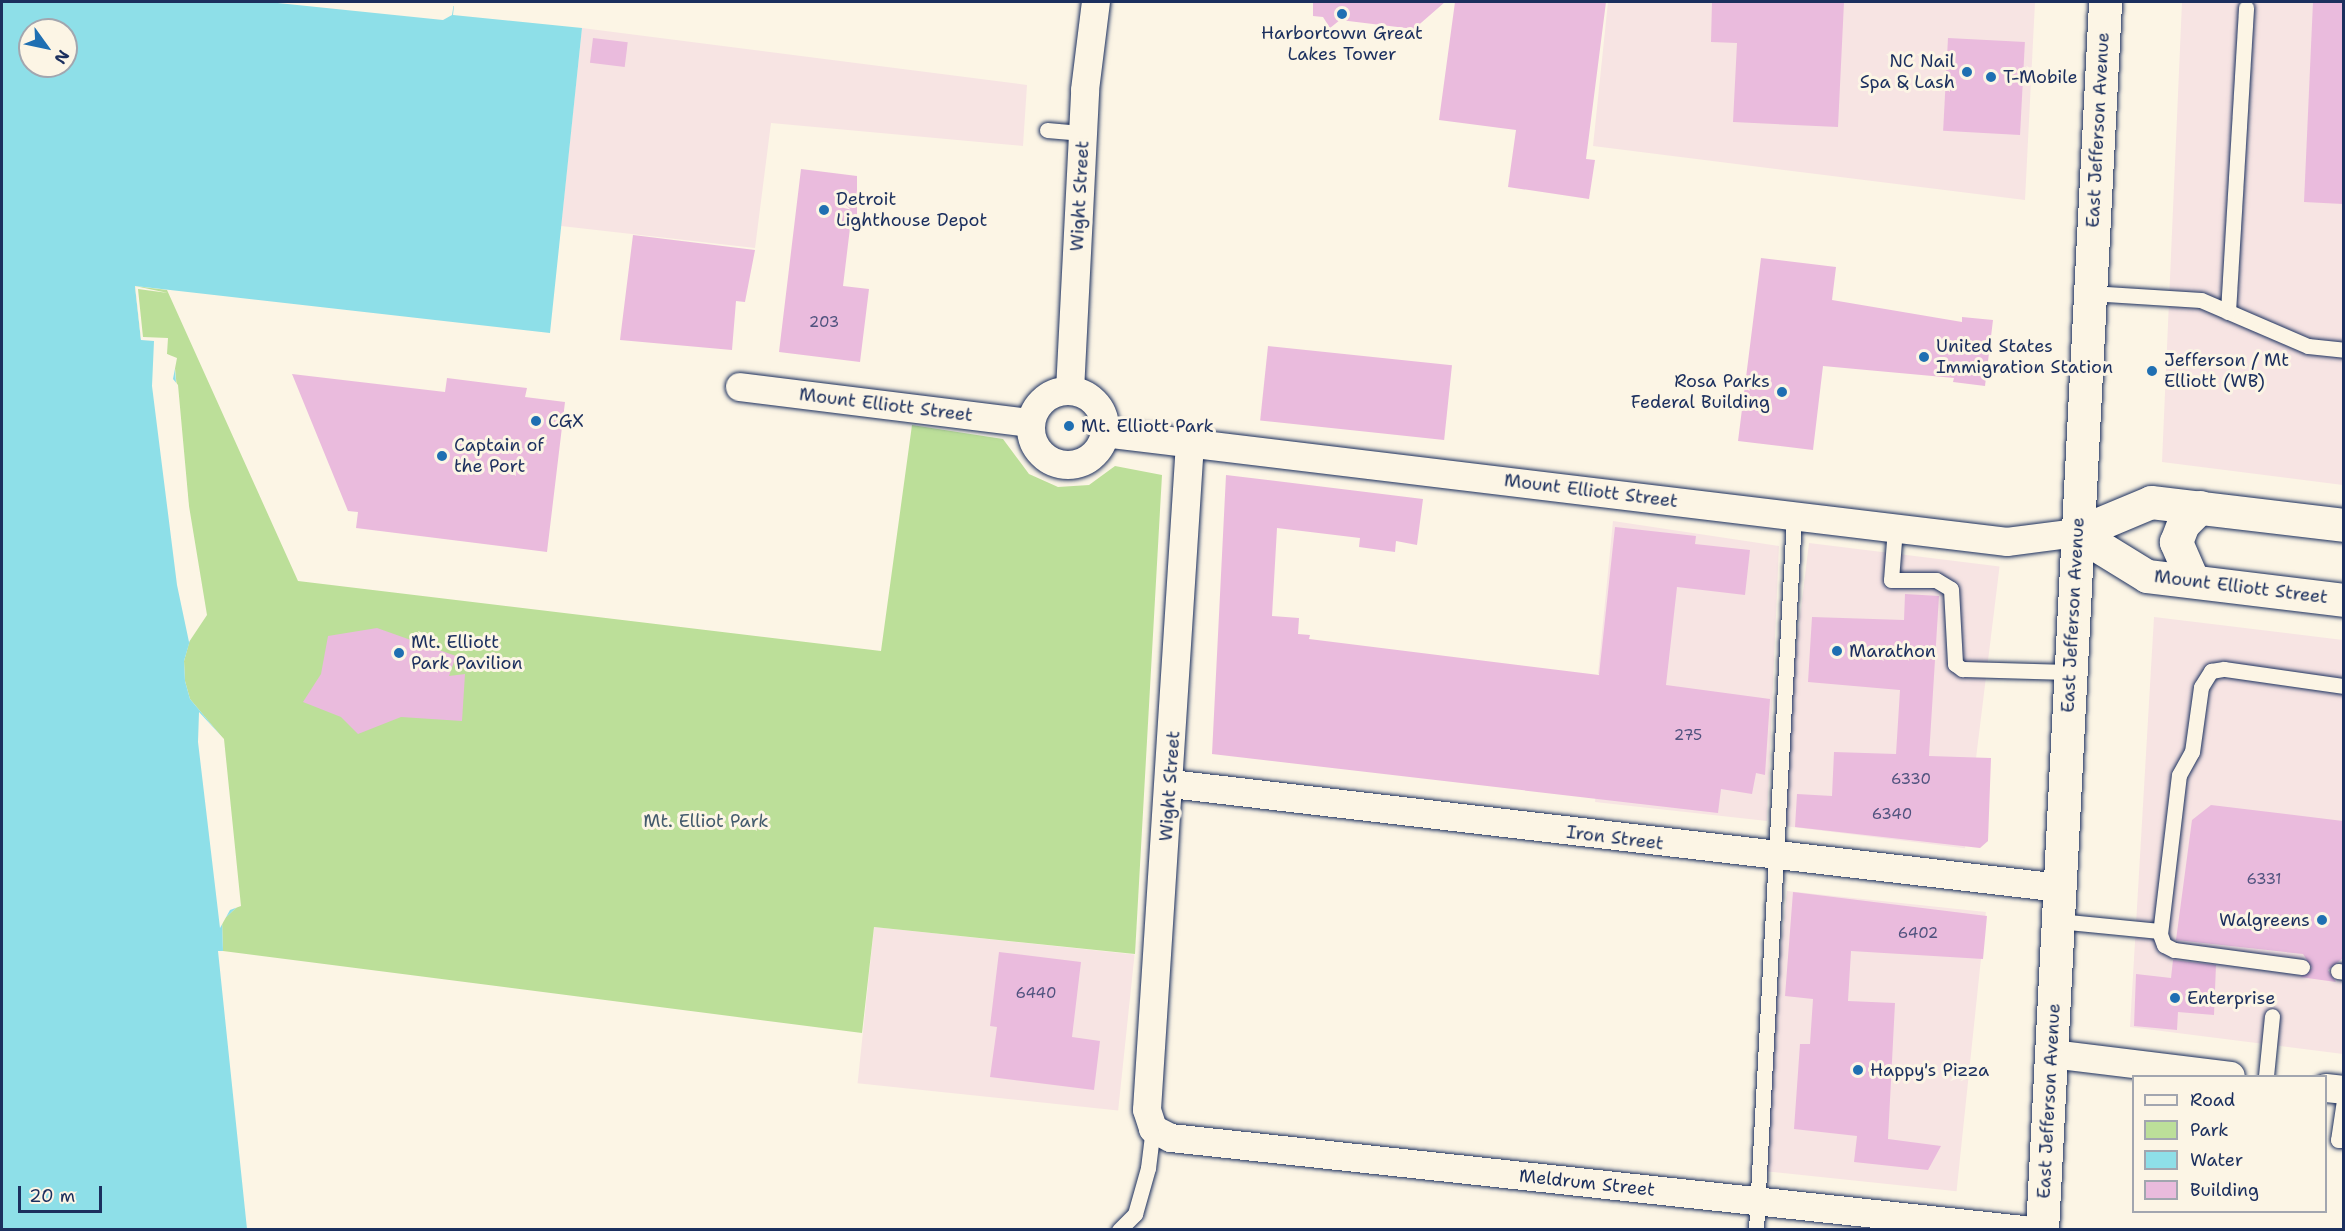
<!DOCTYPE html>
<html>
<head>
<meta charset="utf-8">
<style>
  body { margin:0 }
  #map { position:relative; width:2345px; height:1231px; overflow:hidden; background:#fcf5e5; font-family:"Shantell Sans",sans-serif }
  div>[style] { position:absolute }
  .built>* { inset:0; background:#f7e4e3; transform-origin:0 0 }
  .green>* { inset:0; background:#bcdf99 }
  .water>* { inset:0; background:#8edfe8 }
  .pier>* { inset:0; background:#fcf5e5 }
  .building>* { inset:0; background:#eabbdd; transform-origin:0 0 }
  .roads { filter:drop-shadow(0 0 2px #1b2f5e) drop-shadow(0 0 2px #1b2f5e) }
  .service>* { height:15px; margin:-7.5px; padding:0 7.5px; transform-origin:7.5px; border-radius:7.5px; background:#fcf5e5 }
  .minor>* { height:28px; margin:-14px; padding:0 14px; transform-origin:14px; border-radius:14px; background:#fcf5e5 }
  .minor>.ring { margin:-14px; padding:0; box-sizing:content-box; background:none; border:28px solid #fcf5e5; border-radius:50% }
  .secondary>* { height:33px; margin:-16.5px; padding:0 16.5px; transform-origin:16.5px; border-radius:16.5px; background:#fcf5e5 }
  .dots>* { width:16px; height:16px; translate:-50% -50%; box-sizing:border-box; border:3px solid #fcf5e5; border-radius:50% }
  span { translate:-50% -50%; white-space:nowrap; text-align:center; line-height:1.15; -webkit-text-stroke:6px #fcf5e5; paint-order:stroke }
  .number-label { font-size:15px; color:#4f527e }
  .number-label span { -webkit-text-stroke-width:0 }
  .poi-label { font-size:18px; color:#1b2f5e }
  .right { translate:-100% -50%; text-align:right }
  .left { translate:0 -50%; text-align:left }
  .street-label { font-size:18px; color:#1b2f5e }
  .park-label { font-size:18px; color:#435b6d }
  .frame { position:absolute; inset:0; border:3px solid #1b2f5e; pointer-events:none }
  .legend { position:absolute; left:2132px; top:1075px; width:195px; height:138px; box-sizing:border-box; background:#fcf5e5; border:2px solid #a2a6af; margin:0; padding:8px 10px; list-style:none; font-size:18px; color:#1b2f5e }
  .legend li { display:flex; align-items:center; gap:12px; height:30px }
  .legend b { width:30px; border:2px solid #a2a6af }
  .north { position:absolute; left:18px; top:18px; width:60px; height:60px; box-sizing:border-box; background:#fcf5e5; border:2px solid #a2a6af; border-radius:50%; rotate:123deg; font-size:16px; font-weight:700; line-height:24px; text-align:center; color:#1b2f5e }
  .north::after { content:''; display:block; margin:auto; width:21px; height:27px; background:#1f6fb2; clip-path:polygon(50% 0,100% 100%,50% 72%,0 100%) }
  .scale { position:absolute; left:18px; top:1186px; width:84px; height:27px; box-sizing:border-box; border:3px solid #1b2f5e; border-top:0; padding-left:8px; font-size:18px; line-height:21px; white-space:nowrap; color:#1b2f5e; -webkit-text-stroke:4px #fcf5e5; paint-order:stroke }
</style>
</head>
<body>
<div id="map">
  <div class="built">
    <i style="clip-path:polygon(1608px 2px,2035px 2px,2025px 200px,1593px 146px)"></i>
    <i style="clip-path:polygon(2182px 2px,2343px 2px,2343px 485px,2162px 462px)"></i>
    <i style="clip-path:polygon(582px 28px,1027px 85px,1023px 146px,771px 123px,755px 248px,561px 226px)"></i>
    <i style="clip-path:polygon(1613px 521px,1779px 546px,1767px 821px,1595px 802px,1609px 675px,1598px 674px)"></i>
    <i style="left:1809px;top:543px;width:192px;height:284px;rotate:7deg"></i>
    <i style="clip-path:polygon(2154px 617px,2343px 640px,2343px 1054px,2130px 1027px)"></i>
    <i style="left:1787px;top:891px;width:200px;height:281px;rotate:6deg"></i>
    <i style="left:874px;top:927px;width:262px;height:157px;rotate:6deg"></i>
  </div>
  <div class="green">
    <i style="clip-path:polygon(135px 286px,167px 290px,298px 581px,881px 651px,912px 425px,1003px 439px,1029px 474px,1058px 487px,1089px 485px,1115px 466px,1162px 475px,1135px 954px,874px 927px,862px 1033px,223px 951px,222px 921px,238px 906px,221px 736px,190px 699px,185px 681px,184px 661px,191px 636px,204px 618px,195px 573px,174px 358px,141px 340px)"></i>
  </div>
  <div class="water">
    <i style="clip-path:polygon(evenodd,2px 2px,418px 2px,454px 6px,453px 15px,582px 28px,550px 333px,135px 286px,141px 340px,166px 340px,163px 357px,174px 358px,186px 506px,204px 618px,191px 637px,184px 661px,185px 681px,190px 699px,221px 736px,238px 906px,222px 921px,223px 951px,218px 951px,247px 1229px,2px 1230px,2px 2px,30px 30px,66px 30px,66px 66px,30px 66px,30px 30px)"></i>
  </div>
  <div class="pier">
    <i style="clip-path:polygon(268px 2px,442px 2px,454px 3px,452px 15px,443px 20px)"></i>
    <i style="clip-path:polygon(135px 286px,168px 293px,138px 289px,143px 337px,168px 338px,167px 354px,177px 358px,173px 379px,178px 385px,189px 506px,207px 615px,189px 642px,177px 585px,152px 386px,154px 341px,141px 340px)"></i>
    <i style="clip-path:polygon(199px 712px,224px 739px,241px 906px,230px 910px,220px 928px,198px 742px)"></i>
  </div>
  <div class="building">
    <i style="clip-path:polygon(1313px 2px,1445px 2px,1414px 29px,1340px 20px,1330px 28px,1323px 17px,1313px 16px)"></i>
    <i style="clip-path:polygon(1455px 2px,1606px 2px,1586px 159px,1595px 160px,1589px 199px,1508px 187px,1516px 130px,1439px 120px)"></i>
    <i style="clip-path:polygon(1712px 2px,1844px 2px,1838px 127px,1733px 122px,1737px 43px,1711px 42px)"></i>
    <i style="clip-path:polygon(2313px 2px,2343px 2px,2343px 204px,2304px 202px)"></i>
    <i style="left:593px;top:38px;width:35px;height:25px;rotate:7deg"></i>
    <i style="left:1948px;top:38px;width:77px;height:93px;rotate:3deg"></i>
    <i style="clip-path:polygon(801px 169px,857px 176px,857px 218px,855px 228px,850px 228px,843px 286px,869px 289px,860px 362px,779px 352px)"></i>
    <i style="clip-path:polygon(633px 235px,755px 250px,745px 302px,736px 301px,732px 350px,620px 340px)"></i>
    <i style="clip-path:polygon(1761px 258px,1836px 267px,1832px 300px,1962px 322px,1962px 317px,1993px 320px,1985px 386px,1953px 382px,1954px 378px,1823px 366px,1813px 450px,1738px 441px)"></i>
    <i style="left:1268px;top:346px;width:185px;height:75px;rotate:6deg"></i>
    <i style="clip-path:polygon(292px 374px,445px 392px,447px 378px,527px 388px,525px 397px,565px 402px,547px 552px,356px 528px,358px 512px,348px 511px)"></i>
    <i style="clip-path:polygon(1226px 475px,1423px 499px,1417px 545px,1396px 541px,1395px 552px,1359px 547px,1360px 538px,1277px 528px,1272px 616px,1299px 618px,1298px 634px,1310px 635px,1309px 639px,1599px 675px,1615px 527px,1696px 536px,1695px 544px,1750px 550px,1745px 595px,1677px 587px,1666px 685px,1770px 699px,1765px 775px,1756px 773px,1752px 794px,1721px 789px,1718px 813px,1212px 754px)"></i>
    <i style="clip-path:polygon(1905px 594px,1939px 596px,1929px 756px,1991px 758px,1988px 841px,1980px 848px,1795px 827px,1797px 794px,1832px 796px,1834px 752px,1896px 754px,1900px 690px,1808px 682px,1812px 617px,1904px 620px)"></i>
    <i style="clip-path:polygon(377px 628px,456px 656px,449px 676px,465px 674px,462px 721px,401px 717px,358px 734px,341px 717px,303px 702px,321px 674px,328px 636px)"></i>
    <i style="clip-path:polygon(2211px 805px,2343px 821px,2343px 958px,2328px 970px,2336px 982px,2300px 977px,2312px 968px,2303px 954px,2176px 940px,2192px 820px)"></i>
    <i style="clip-path:polygon(1793px 892px,1987px 916px,1983px 959px,1851px 951px,1848px 1001px,1895px 1003px,1888px 1139px,1941px 1146px,1928px 1170px,1854px 1162px,1857px 1136px,1794px 1129px,1800px 1044px,1810px 1044px,1813px 999px,1785px 996px)"></i>
    <i style="clip-path:polygon(999px 952px,1081px 962px,1072px 1037px,1100px 1041px,1094px 1090px,990px 1077px,997px 1027px,990px 1026px)"></i>
    <i style="clip-path:polygon(2173px 960px,2216px 965px,2214px 1015px,2178px 1012px,2177px 1030px,2134px 1026px,2136px 974px,2171px 978px)"></i>
  </div>
  <div class="roads">
    <div class="service">
      <i style="left:1047px;top:130px;width:36px;rotate:5deg"></i>
      <i style="left:2090px;top:293px;width:111px;rotate:3.6deg"></i>
      <i style="left:2201px;top:300px;width:116px;rotate:23.3deg"></i>
      <i style="left:2308px;top:346px;width:36px;rotate:6deg"></i>
      <i style="left:2228px;top:312px;width:305px;rotate:-86.6deg"></i>
      <i style="left:1895px;top:528px;width:52px;rotate:94.4deg"></i>
      <i style="left:1891px;top:580px;width:45px"></i>
      <i style="left:1936px;top:580px;width:17px;rotate:31deg"></i>
      <i style="left:1951px;top:589px;width:75px;rotate:86.9deg"></i>
      <i style="left:1955px;top:664px;width:9px;rotate:36deg"></i>
      <i style="left:1962px;top:669px;width:108px;rotate:1.6deg"></i>
      <i style="left:2058px;top:921px;width:102px;rotate:5.6deg"></i>
      <i style="left:2302px;top:967px;width:129px;rotate:-172.4deg"></i>
      <i style="left:2174px;top:950px;width:11px;rotate:-153deg"></i>
      <i style="left:2164px;top:945px;width:12px;rotate:-110deg"></i>
      <i style="left:2160px;top:934px;width:160px;rotate:-83.2deg"></i>
      <i style="left:2179px;top:775px;width:26px;rotate:-61deg"></i>
      <i style="left:2192px;top:752px;width:66px;rotate:-82.1deg"></i>
      <i style="left:2201px;top:687px;width:19px;rotate:-58deg"></i>
      <i style="left:2211px;top:671px;width:13px;rotate:-9deg"></i>
      <i style="left:2224px;top:669px;width:121px;rotate:8.1deg"></i>
      <i style="left:2338px;top:971px;width:6px;rotate:9deg"></i>
      <i style="left:2266px;top:1076px;width:60px;rotate:-84.3deg"></i>
      <i style="left:2344px;top:1100px;width:40px;rotate:98.5deg"></i>
      <i style="left:2338px;top:1140px;width:6px"></i>
      <i style="left:1119px;top:1230px;width:23px;rotate:-45deg"></i>
      <i style="left:1135px;top:1214px;width:48px;rotate:-74.2deg"></i>
      <i style="left:1148px;top:1168px;width:39px;rotate:-83deg"></i>
      <i style="left:1756px;top:1230px;width:715px;rotate:-86.95deg"></i>
    </div>
    <div class="minor">
      <i style="left:740px;top:387px;width:293px;rotate:7.1deg"></i>
      <i style="left:1070px;top:391px;width:301px;rotate:-87.1deg"></i>
      <i style="left:1085px;top:90px;width:89px;rotate:-82.9deg"></i>
      <i class="ring" style="left:1031px;top:391px;width:46px;height:46px"></i>
      <i style="left:1104px;top:433px;width:910px;rotate:6.88deg"></i>
      <i style="left:2007px;top:542px;width:71px;rotate:-7.3deg"></i>
      <i style="left:1190px;top:443px;width:668px;rotate:93.69deg"></i>
      <i style="left:1147px;top:1110px;width:20px;rotate:72deg"></i>
      <i style="left:1153px;top:1129px;width:20px;rotate:27deg"></i>
      <i style="left:1171px;top:1138px;width:858px;rotate:6.16deg"></i>
      <i style="left:1171px;top:784px;width:895px;rotate:6.67deg"></i>
      <i style="left:2052px;top:1054px;width:180px;rotate:7deg"></i>
      <i style="left:2326px;top:1088px;width:18px;rotate:6deg"></i>
    </div>
    <div class="secondary">
      <i style="left:2077px;top:533px;width:82px;rotate:31.6deg"></i>
      <i style="left:2147px;top:576px;width:198px;rotate:6.9deg"></i>
      <i style="left:2077px;top:533px;width:80px;rotate:-22.7deg"></i>
      <i style="left:2151px;top:502px;width:194px;rotate:6.8deg"></i>
      <i style="left:2193px;top:581px;width:43px;rotate:-113.6deg"></i>
      <i style="left:2176px;top:542px;width:19px;rotate:-69deg"></i>
      <i style="left:2183px;top:524px;width:24px;rotate:-45deg"></i>
      <i style="left:2042px;top:1230px;width:1230px;rotate:-87.06deg"></i>
    </div>
  </div>
  <div class="dots">
    <i style="left:1342px;top:14px;background:#1f6fb2"></i>
    <i style="left:1967px;top:72px;background:#1f6fb2"></i>
    <i style="left:1991px;top:77px;background:#1f6fb2"></i>
    <i style="left:824px;top:210px;background:#1f6fb2"></i>
    <i style="left:1924px;top:357px;background:#1f6fb2"></i>
    <i style="left:2152px;top:371px;background:#1f6fb2"></i>
    <i style="left:1782px;top:392px;background:#1f6fb2"></i>
    <i style="left:536px;top:421px;background:#1f6fb2"></i>
    <i style="left:1069px;top:426px;background:#1f6fb2"></i>
    <i style="left:442px;top:456px;background:#1f6fb2"></i>
    <i style="left:1837px;top:651px;background:#1f6fb2"></i>
    <i style="left:399px;top:653px;background:#1f6fb2"></i>
    <i style="left:2322px;top:920px;background:#1f6fb2"></i>
    <i style="left:2175px;top:998px;background:#1f6fb2"></i>
    <i style="left:1858px;top:1070px;background:#1f6fb2"></i>
  </div>
  <div class="number-label">
    <span style="left:824px;top:323px">203</span>
    <span style="left:1688px;top:736px">275</span>
    <span style="left:1911px;top:780px">6330</span>
    <span style="left:1892px;top:815px">6340</span>
    <span style="left:2264px;top:880px">6331</span>
    <span style="left:1918px;top:934px">6402</span>
    <span style="left:1036px;top:994px">6440</span>
  </div>
  <div class="poi-label">
    <span style="left:1342px;top:44px">Harbortown Great<br>Lakes Tower</span>
    <span class="right" style="left:1955px;top:72px">NC Nail<br>Spa &amp; Lash</span>
    <span class="left" style="left:2003px;top:77px">T-Mobile</span>
    <span class="left" style="left:836px;top:210px">Detroit<br>Lighthouse Depot</span>
    <span class="left" style="left:1936px;top:357px">United States<br>Immigration Station</span>
    <span class="left" style="left:2164px;top:371px">Jefferson / Mt<br>Elliott (WB)</span>
    <span class="right" style="left:1770px;top:392px">Rosa Parks<br>Federal Building</span>
    <span class="left" style="left:548px;top:421px">CGX</span>
    <span class="left" style="left:1081px;top:426px">Mt. Elliott Park</span>
    <span class="left" style="left:454px;top:456px">Captain of<br>the Port</span>
    <span class="left" style="left:411px;top:653px">Mt. Elliott<br>Park Pavilion</span>
    <span class="left" style="left:1849px;top:651px">Marathon</span>
    <span class="right" style="left:2310px;top:920px">Walgreens</span>
    <span class="left" style="left:2187px;top:998px">Enterprise</span>
    <span class="left" style="left:1870px;top:1070px">Happy's Pizza</span>
  </div>
  <div class="street-label">
    <span style="left:2098px;top:130px;rotate:-87deg">East Jefferson Avenue</span>
    <span style="left:1080px;top:196px;rotate:-87deg">Wight Street</span>
    <span style="left:886px;top:405px;rotate:7deg">Mount Elliott Street</span>
    <span style="left:1591px;top:491px;rotate:7deg">Mount Elliott Street</span>
    <span style="left:2241px;top:587px;rotate:7deg">Mount Elliott Street</span>
    <span style="left:2073px;top:615px;rotate:-87deg">East Jefferson Avenue</span>
    <span style="left:1170px;top:786px;rotate:-86deg">Wight Street</span>
    <span style="left:1615px;top:838px;rotate:7deg">Iron Street</span>
    <span style="left:2049px;top:1101px;rotate:-87deg">East Jefferson Avenue</span>
    <span style="left:1587px;top:1183px;rotate:6deg">Meldrum Street</span>
  </div>
  <div class="park-label">
    <span style="left:706px;top:821px">Mt. Elliot Park</span>
  </div>
  <div class="frame"></div>
  <ul class="legend">
  <li><b style="height:8px;background:#fcf5e5"></b>Road</li>
  <li><b style="height:16px;background:#bcdf99"></b>Park</li>
  <li><b style="height:16px;background:#8edfe8"></b>Water</li>
  <li><b style="height:16px;background:#eabbdd"></b>Building</li>
  </ul>
  <div class="north">N</div>
  <div class="scale">20 m</div>
</div>
</body>
</html>
